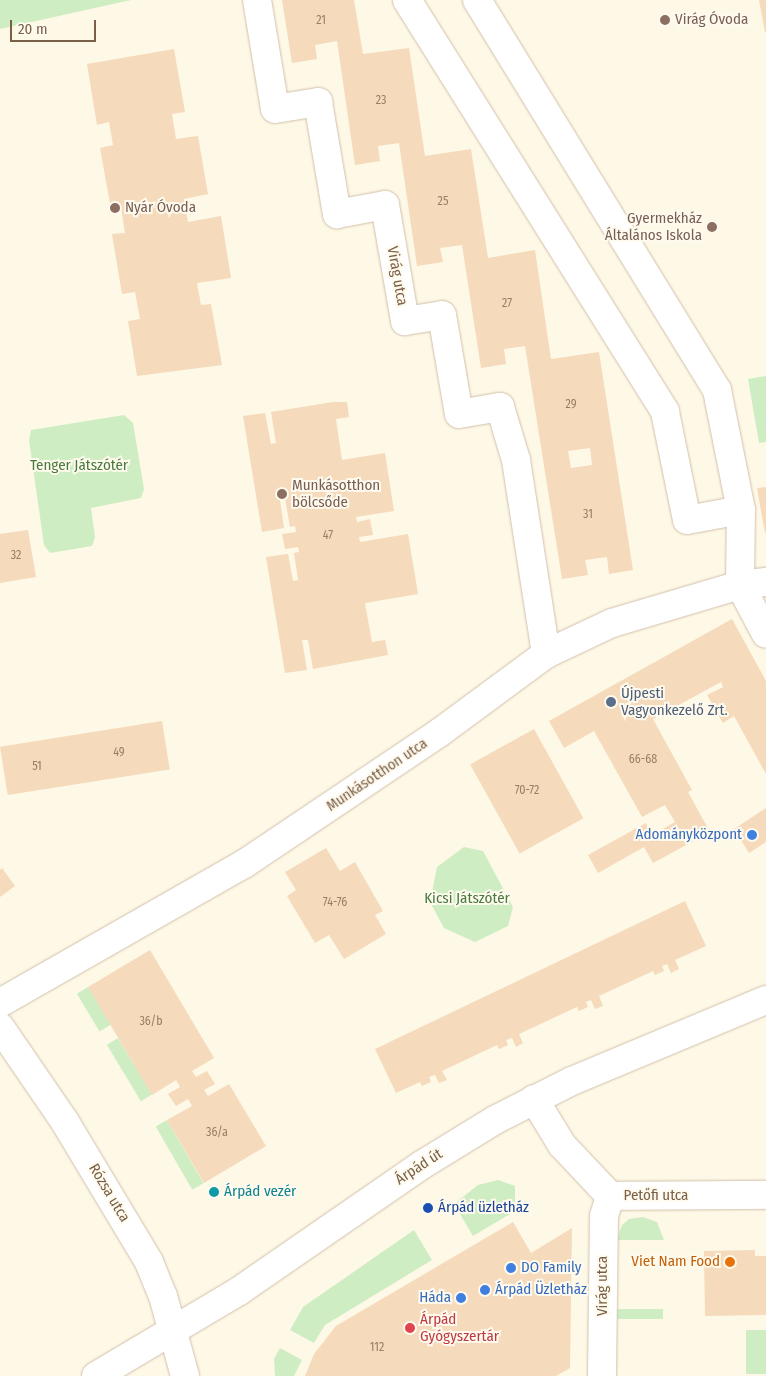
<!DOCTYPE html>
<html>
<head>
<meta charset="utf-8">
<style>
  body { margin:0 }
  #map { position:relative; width:766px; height:1376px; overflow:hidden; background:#fef8e6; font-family:"Fira Sans Condensed",sans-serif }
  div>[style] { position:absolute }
  .green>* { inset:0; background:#cfedc3; transform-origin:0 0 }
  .building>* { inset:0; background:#f5dabc; transform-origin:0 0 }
  .roads { filter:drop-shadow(0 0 1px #d1c0ab) drop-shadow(0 0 1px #d1c0ab) }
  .street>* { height:28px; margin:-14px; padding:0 14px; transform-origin:14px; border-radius:14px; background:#fff }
  .secondary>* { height:28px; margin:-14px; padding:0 14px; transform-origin:14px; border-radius:14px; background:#fff }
  .dots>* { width:14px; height:14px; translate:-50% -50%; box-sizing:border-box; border:2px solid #fffaee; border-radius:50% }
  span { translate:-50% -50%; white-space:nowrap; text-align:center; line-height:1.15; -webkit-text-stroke:4px #fffaee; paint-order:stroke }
  .number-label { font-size:12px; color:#997e65 }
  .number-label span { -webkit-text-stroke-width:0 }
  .education-label { font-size:15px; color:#785e54 }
  .left { translate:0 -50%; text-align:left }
  .right { translate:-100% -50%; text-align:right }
  .street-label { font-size:15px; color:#7a6048 }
  .park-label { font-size:15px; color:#477a3c }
  .service-label { font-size:15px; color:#4e5e75 }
  .shop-label { font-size:15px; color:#366cbe }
  .culture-label { font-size:15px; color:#0d838f }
  .transit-label { font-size:15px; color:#164399 }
  .food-label { font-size:15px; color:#c56008 }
  .health-label { font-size:15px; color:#be3a42 }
  .scale { position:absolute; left:10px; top:20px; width:86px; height:22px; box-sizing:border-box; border:2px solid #7a6048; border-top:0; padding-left:6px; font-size:15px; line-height:18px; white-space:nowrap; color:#7a6048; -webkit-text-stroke:4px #fffaee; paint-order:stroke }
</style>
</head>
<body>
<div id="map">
  <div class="green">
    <i style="clip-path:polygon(0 0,131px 0,0 29px)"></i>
    <i style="clip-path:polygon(766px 376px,766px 442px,759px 443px,748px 379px)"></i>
    <i style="clip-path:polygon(124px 415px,133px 423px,144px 489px,141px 498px,91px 508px,95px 537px,92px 546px,50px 553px,44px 545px,29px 440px,31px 430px)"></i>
    <i style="clip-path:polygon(464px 847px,483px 851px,513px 907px,508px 926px,475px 942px,444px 928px,430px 902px,437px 867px)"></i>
    <i style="left:88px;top:987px;width:44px;height:13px;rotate:59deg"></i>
    <i style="left:118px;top:1038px;width:66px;height:13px;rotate:59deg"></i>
    <i style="left:167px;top:1120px;width:73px;height:13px;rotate:60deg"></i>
    <i style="clip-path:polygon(498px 1180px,515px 1186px,515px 1211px,473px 1236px,454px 1204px,478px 1185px)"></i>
    <i style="clip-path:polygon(643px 1217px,657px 1222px,664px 1240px,617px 1240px,622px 1225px,629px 1219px)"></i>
    <i style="clip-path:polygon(414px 1230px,432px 1260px,325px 1325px,314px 1343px,290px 1330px,303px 1307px)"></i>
    <i style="left:617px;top:1309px;width:46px;height:10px"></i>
    <i style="left:746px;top:1330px;width:20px;height:44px"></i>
    <i style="clip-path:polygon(280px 1348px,302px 1360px,294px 1376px,275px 1376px,274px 1359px)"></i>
  </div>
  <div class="building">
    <i style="clip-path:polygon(evenodd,282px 0,354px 0,363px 54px,409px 48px,425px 156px,471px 149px,488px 258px,535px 250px,551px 359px,599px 352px,633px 570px,609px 574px,607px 557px,585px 560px,588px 575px,562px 579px,525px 346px,504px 349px,506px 364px,481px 368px,462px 245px,440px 248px,443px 262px,417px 266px,399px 143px,378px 146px,380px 161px,355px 165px,337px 41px,315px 45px,317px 59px,292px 63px,282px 0,590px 448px,592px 465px,571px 468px,568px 451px,590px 448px)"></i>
    <i style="clip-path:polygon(759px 0,766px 0,766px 32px,765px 32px)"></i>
    <i style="clip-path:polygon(174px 49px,185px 112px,172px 114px,176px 139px,198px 136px,208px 194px,184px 199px,188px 222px,221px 216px,231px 278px,197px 283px,201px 305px,211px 304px,222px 365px,137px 376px,128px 321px,140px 319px,135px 292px,122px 294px,112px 234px,125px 233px,121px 207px,111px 209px,100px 148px,113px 145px,109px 122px,97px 125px,87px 64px)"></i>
    <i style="clip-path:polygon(333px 402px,347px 402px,349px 417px,336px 419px,342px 460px,385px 453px,394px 511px,356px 517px,357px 522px,370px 519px,373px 535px,359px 537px,360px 542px,408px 534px,418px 594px,365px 603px,372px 642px,385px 640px,388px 655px,313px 669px,308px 640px,302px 640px,307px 670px,285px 673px,266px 557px,288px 554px,293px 581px,298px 580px,294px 553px,299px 552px,298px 547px,285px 549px,282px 534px,296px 532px,295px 526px,290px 527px,285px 499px,280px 500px,284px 528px,262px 532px,243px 416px,265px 413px,271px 444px,276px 443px,271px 412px)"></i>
    <i style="clip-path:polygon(766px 487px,766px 533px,765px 533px,757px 488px)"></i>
    <i style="clip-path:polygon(28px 530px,36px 577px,0 583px,0 534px)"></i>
    <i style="clip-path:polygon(732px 619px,766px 681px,766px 774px,734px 716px,723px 723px,707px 695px,723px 687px,721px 682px,653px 719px,692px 790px,688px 792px,710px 832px,653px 863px,644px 847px,598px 873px,588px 855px,646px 823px,652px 835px,675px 822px,665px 805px,642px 817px,594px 731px,564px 748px,549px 721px)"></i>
    <i style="left:162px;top:721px;width:49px;height:164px;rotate:81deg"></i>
    <i style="left:534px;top:729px;width:102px;height:73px;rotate:61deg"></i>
    <i style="clip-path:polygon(766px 808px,766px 842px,749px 853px,734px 829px)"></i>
    <i style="clip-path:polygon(326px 848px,340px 871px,355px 862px,383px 911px,375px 915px,386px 934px,344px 959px,329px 935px,315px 943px,287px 896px,296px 890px,285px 872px)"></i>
    <i style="clip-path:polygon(2px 868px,15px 886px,0 897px,0 870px)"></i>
    <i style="clip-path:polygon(685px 901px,706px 946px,675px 960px,679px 969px,671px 973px,667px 964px,662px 966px,664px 971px,655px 975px,653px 971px,599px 996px,603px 1006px,595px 1009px,591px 1000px,586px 1002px,588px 1007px,579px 1011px,577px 1007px,519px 1034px,523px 1043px,516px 1047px,512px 1038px,506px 1040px,508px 1045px,499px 1049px,497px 1045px,442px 1071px,447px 1080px,439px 1083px,435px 1075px,429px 1077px,431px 1082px,422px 1086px,420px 1082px,396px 1093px,375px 1049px)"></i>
    <i style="clip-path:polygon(150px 950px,214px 1058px,192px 1071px,196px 1077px,207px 1071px,215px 1084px,204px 1090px,208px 1096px,229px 1084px,266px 1146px,204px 1183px,167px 1120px,192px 1106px,188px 1099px,176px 1106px,168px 1094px,180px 1087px,176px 1080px,152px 1095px,88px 987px)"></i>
    <i style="clip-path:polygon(513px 1222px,531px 1253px,572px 1228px,570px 1368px,556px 1376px,305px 1376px,314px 1354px,336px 1326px)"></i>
    <i style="clip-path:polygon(755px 1250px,755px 1256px,766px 1256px,766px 1315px,705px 1316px,704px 1251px)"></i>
  </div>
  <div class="roads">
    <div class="street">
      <i style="left:257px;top:0;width:110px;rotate:80.6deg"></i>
      <i style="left:275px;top:109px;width:44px;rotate:-9.2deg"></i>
      <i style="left:318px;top:102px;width:114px;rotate:80.4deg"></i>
      <i style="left:337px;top:214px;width:49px;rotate:-10.6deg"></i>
      <i style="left:385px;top:205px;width:118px;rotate:80.2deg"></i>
      <i style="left:405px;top:321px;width:37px;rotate:-9deg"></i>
      <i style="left:442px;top:315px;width:100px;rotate:80.3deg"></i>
      <i style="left:459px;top:414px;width:42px;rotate:-9.7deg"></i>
      <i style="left:500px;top:407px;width:55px;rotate:73.2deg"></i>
      <i style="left:516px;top:460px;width:196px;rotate:81.2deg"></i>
      <i style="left:407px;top:0;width:486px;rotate:57.9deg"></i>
      <i style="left:665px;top:412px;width:110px;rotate:78.5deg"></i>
      <i style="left:687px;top:520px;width:55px;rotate:-10.5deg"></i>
      <i style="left:741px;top:510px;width:75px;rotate:90.8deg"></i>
      <i style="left:740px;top:585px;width:55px;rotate:62deg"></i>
      <i style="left:477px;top:0;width:458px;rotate:58.4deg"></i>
      <i style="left:717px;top:390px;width:122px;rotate:78.7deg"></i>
      <i style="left:0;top:1003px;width:281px;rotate:-29.7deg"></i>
      <i style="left:244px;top:864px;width:235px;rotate:-33.9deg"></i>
      <i style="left:439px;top:733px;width:133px;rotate:-36.4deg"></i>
      <i style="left:546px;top:654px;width:73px;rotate:-25.2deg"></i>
      <i style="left:612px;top:623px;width:134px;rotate:-16.5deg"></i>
      <i style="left:740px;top:585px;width:26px;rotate:-7deg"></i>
      <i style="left:534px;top:1099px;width:54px;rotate:58.7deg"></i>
      <i style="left:562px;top:1145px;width:70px;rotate:46.7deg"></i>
      <i style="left:610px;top:1196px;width:156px;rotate:-0.4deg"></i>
      <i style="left:602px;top:1376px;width:160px;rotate:-89.3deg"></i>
      <i style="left:604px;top:1216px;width:21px;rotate:-73deg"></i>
    </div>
    <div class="secondary">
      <i style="left:0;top:1027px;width:115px;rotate:55.6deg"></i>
      <i style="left:65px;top:1122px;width:163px;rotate:59deg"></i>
      <i style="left:149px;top:1262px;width:37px;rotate:68deg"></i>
      <i style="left:163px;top:1296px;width:83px;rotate:74.6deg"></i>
      <i style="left:96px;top:1376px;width:166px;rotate:-30.7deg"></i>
      <i style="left:239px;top:1291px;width:220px;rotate:-34.6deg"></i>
      <i style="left:420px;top:1166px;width:88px;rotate:-31.5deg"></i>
      <i style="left:495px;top:1120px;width:86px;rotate:-26.9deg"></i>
      <i style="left:572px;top:1081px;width:210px;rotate:-22.7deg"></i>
    </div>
  </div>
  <div class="dots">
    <i style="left:665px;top:20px;background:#8d6e63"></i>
    <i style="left:115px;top:208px;background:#8d6e63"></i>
    <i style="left:712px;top:227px;background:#8d6e63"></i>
    <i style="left:282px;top:494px;background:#8d6e63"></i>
    <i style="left:611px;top:702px;background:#5c6f8a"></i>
    <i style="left:752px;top:835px;background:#3f7fe0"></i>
    <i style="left:214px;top:1192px;background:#0f9aa8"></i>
    <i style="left:428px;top:1208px;background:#1a4fb4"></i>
    <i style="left:730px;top:1262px;background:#e8710a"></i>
    <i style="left:511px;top:1268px;background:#3f7fe0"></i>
    <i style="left:485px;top:1290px;background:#3f7fe0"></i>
    <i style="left:461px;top:1298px;background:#3f7fe0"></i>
    <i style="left:410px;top:1328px;background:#e0444e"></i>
  </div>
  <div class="number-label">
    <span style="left:321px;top:21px">21</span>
    <span style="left:381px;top:101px">23</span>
    <span style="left:443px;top:202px">25</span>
    <span style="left:507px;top:304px">27</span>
    <span style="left:571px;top:405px">29</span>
    <span style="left:588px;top:515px">31</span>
    <span style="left:328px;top:536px">47</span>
    <span style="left:16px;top:556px">32</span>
    <span style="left:119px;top:753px">49</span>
    <span style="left:643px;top:760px">66-68</span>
    <span style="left:37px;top:767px">51</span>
    <span style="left:527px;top:791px">70-72</span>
    <span style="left:335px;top:903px">74-76</span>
    <span style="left:151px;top:1022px">36/b</span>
    <span style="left:217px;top:1133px">36/a</span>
    <span style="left:377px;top:1348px">112</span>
  </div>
  <div class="education-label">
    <span class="left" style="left:675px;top:20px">Virág Óvoda</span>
    <span class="left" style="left:125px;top:208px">Nyár Óvoda</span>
    <span class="right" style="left:702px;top:227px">Gyermekház<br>Általános Iskola</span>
    <span class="left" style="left:292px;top:494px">Munkásotthon<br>bölcsőde</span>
  </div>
  <div class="street-label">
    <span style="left:397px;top:276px;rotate:80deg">Virág utca</span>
    <span style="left:377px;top:775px;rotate:-34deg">Munkásotthon utca</span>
    <span style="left:419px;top:1167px;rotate:-33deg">Árpád út</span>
    <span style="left:109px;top:1193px;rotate:59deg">Rózsa utca</span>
    <span style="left:656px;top:1196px">Petőfi utca</span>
    <span style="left:603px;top:1286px;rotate:-90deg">Virág utca</span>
  </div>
  <div class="park-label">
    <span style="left:79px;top:466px">Tenger Játszótér</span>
    <span style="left:467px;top:899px">Kicsi Játszótér</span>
  </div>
  <div class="service-label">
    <span class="left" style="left:621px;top:702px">Újpesti<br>Vagyonkezelő Zrt.</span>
  </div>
  <div class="shop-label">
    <span class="right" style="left:742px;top:835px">Adományközpont</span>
    <span class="left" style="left:521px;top:1268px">DO Family</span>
    <span class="left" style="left:495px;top:1290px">Árpád Üzletház</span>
    <span class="right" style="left:451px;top:1298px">Háda</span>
  </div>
  <div class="culture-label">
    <span class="left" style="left:224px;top:1192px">Árpád vezér</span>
  </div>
  <div class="transit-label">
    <span class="left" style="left:438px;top:1208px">Árpád üzletház</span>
  </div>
  <div class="food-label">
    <span class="right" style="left:720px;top:1262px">Viet Nam Food</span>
  </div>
  <div class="health-label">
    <span class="left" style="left:420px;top:1328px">Árpád<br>Gyógyszertár</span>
  </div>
  <div class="scale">20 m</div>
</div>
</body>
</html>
